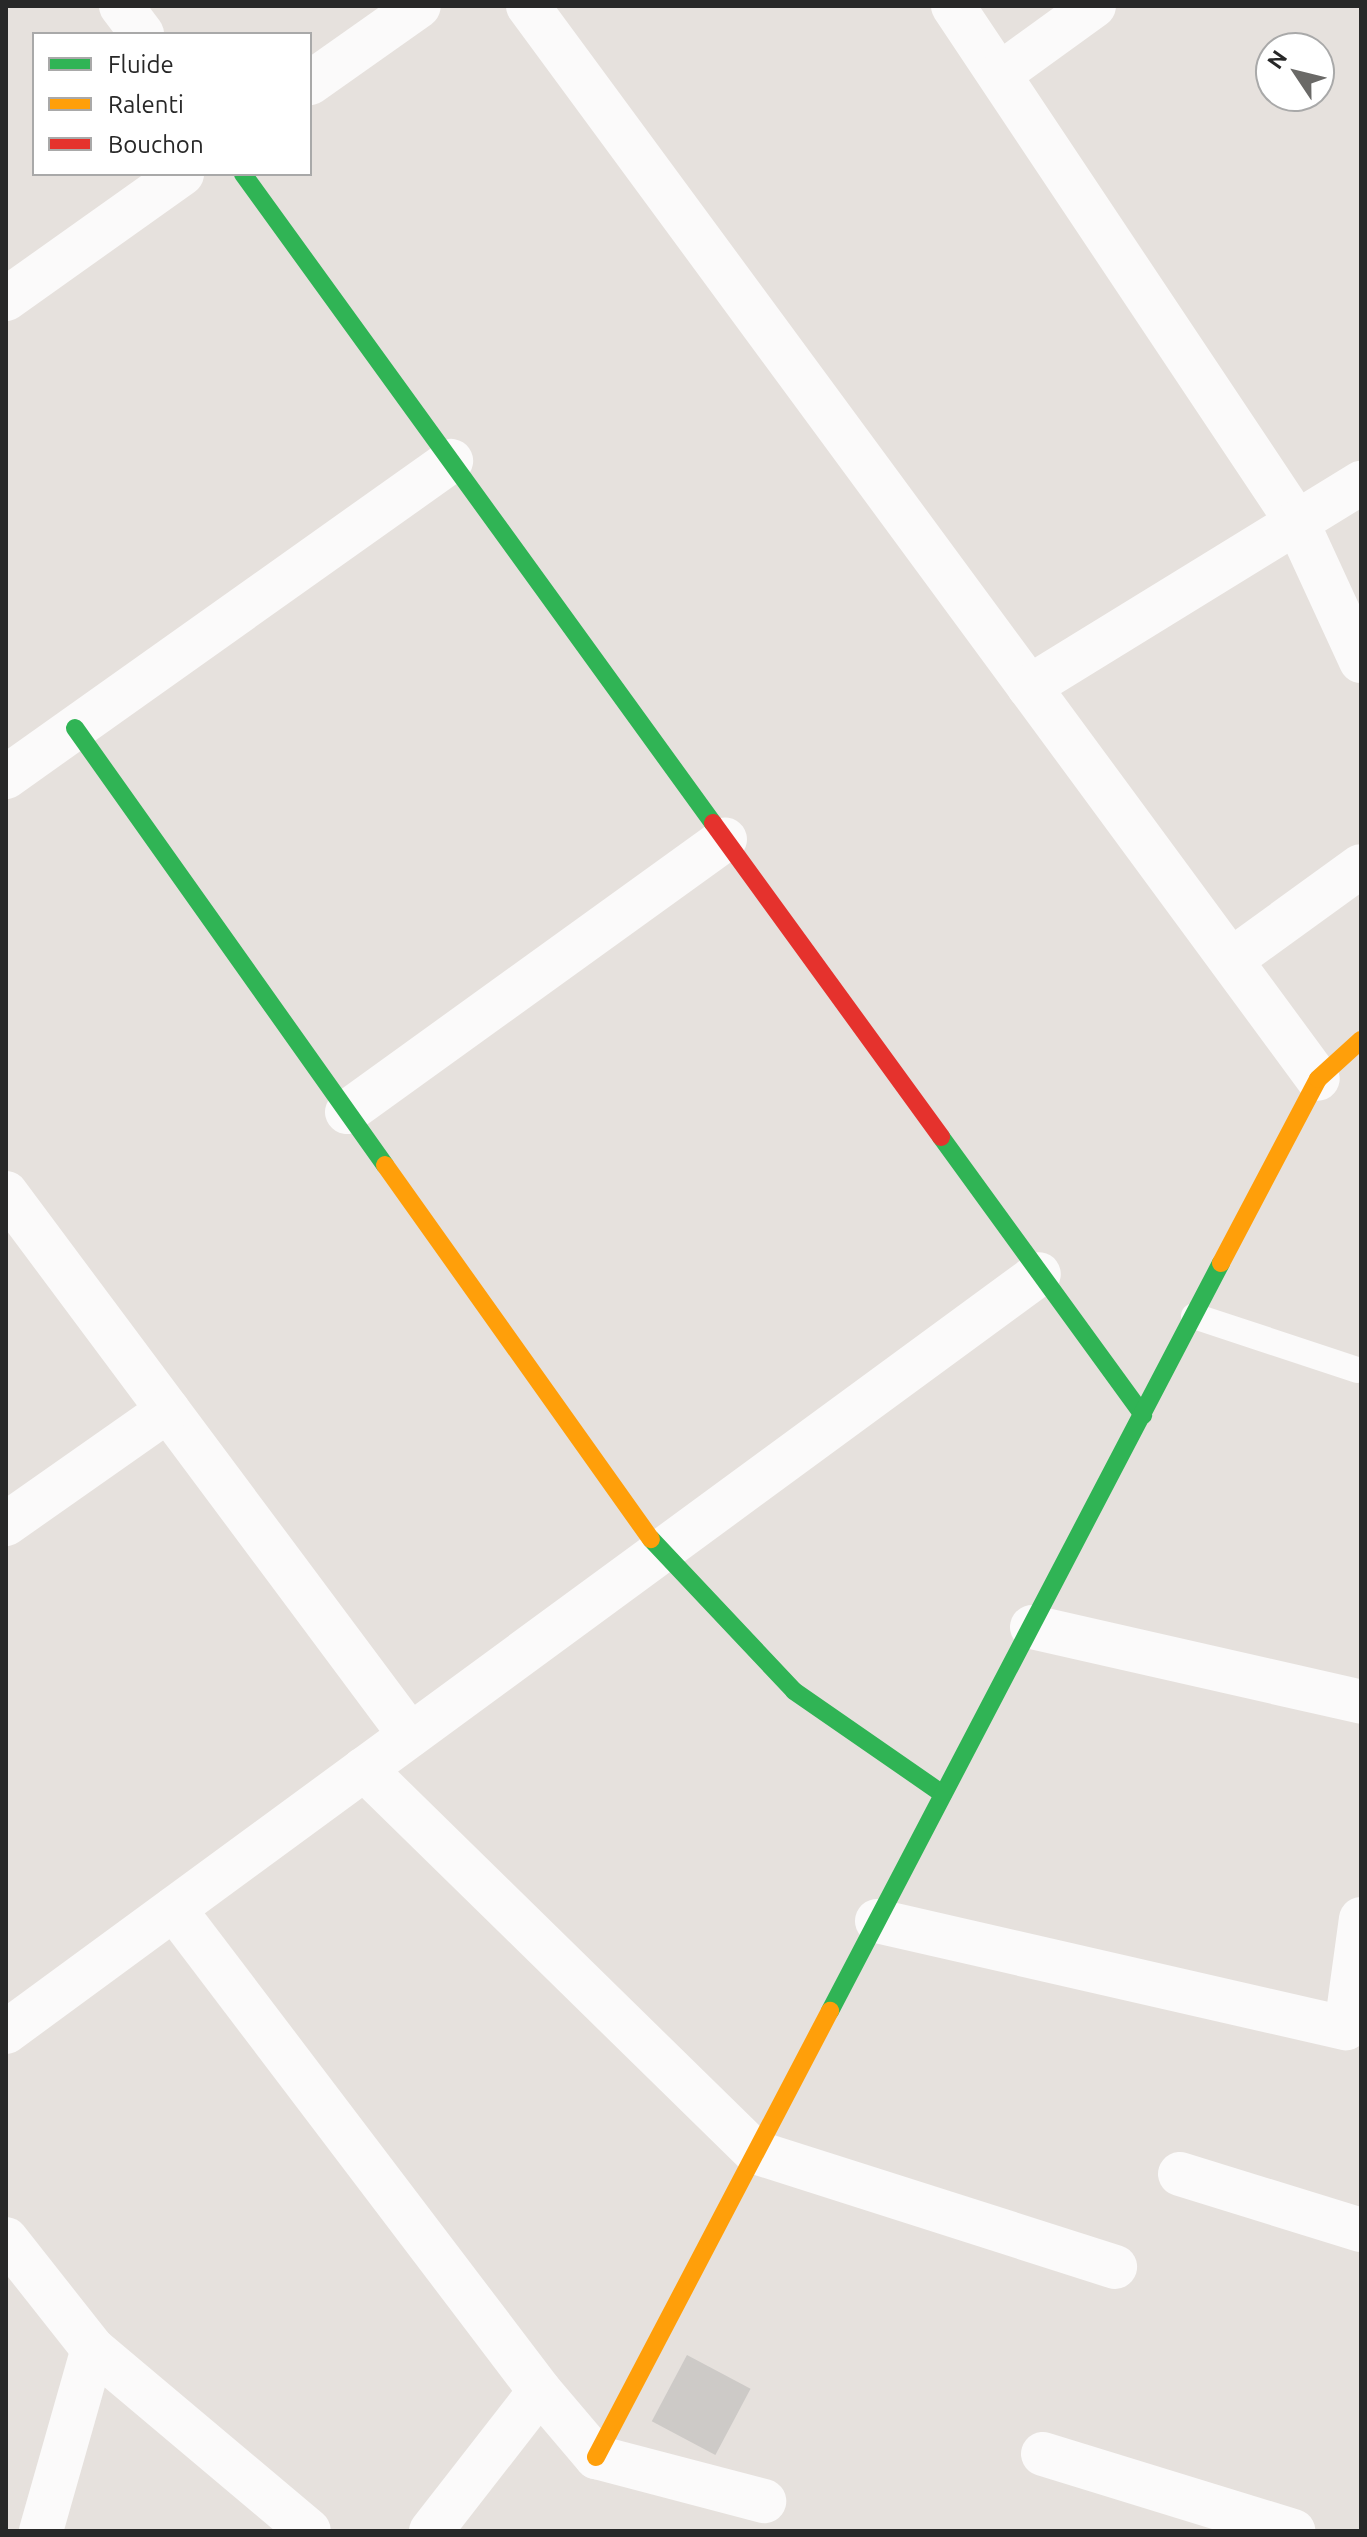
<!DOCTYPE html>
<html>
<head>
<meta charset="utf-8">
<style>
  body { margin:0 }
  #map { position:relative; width:1367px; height:2537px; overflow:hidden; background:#e6e1dd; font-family:Ubuntu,sans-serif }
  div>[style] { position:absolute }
  .building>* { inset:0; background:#cdcac7; transform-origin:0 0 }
  .lane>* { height:26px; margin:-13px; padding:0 13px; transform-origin:13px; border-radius:13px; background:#fbfafa }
  .street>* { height:44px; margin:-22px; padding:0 22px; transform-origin:22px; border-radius:22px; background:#fbfafa }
  .fast>* { height:18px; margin:-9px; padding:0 9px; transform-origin:9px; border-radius:9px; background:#30b455 }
  .slow>* { height:18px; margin:-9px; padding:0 9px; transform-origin:9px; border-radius:9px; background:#ff9f0a }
  .jam>* { height:18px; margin:-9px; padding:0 9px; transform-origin:9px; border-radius:9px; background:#e5322d }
  span { translate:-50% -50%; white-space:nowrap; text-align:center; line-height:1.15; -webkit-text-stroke:8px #fff; paint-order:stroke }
  .frame { position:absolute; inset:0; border:8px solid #282828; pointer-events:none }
  .legend { position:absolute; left:32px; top:32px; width:280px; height:144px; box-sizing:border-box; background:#fff; border:2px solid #a9a9a9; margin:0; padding:10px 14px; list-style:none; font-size:24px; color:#282828 }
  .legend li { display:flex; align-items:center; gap:16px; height:40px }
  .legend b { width:40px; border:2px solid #a9a9a9 }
  .north { position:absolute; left:1255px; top:32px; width:80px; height:80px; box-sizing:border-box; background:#fff; border:2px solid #a9a9a9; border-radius:50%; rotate:305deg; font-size:22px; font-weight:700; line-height:32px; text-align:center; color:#282828 }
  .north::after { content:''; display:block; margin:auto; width:28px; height:36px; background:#6a6967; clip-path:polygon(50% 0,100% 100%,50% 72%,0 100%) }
</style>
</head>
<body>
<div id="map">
  <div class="building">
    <i style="left:687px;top:2355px;width:72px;height:75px;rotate:28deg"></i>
  </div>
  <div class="lane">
    <i style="left:1194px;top:1316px;width:172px;rotate:18.3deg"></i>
  </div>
  <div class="street">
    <i style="left:121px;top:6px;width:35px;rotate:53deg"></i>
    <i style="left:528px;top:6px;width:1332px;rotate:53.64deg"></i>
    <i style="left:953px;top:6px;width:620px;rotate:56.31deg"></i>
    <i style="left:1297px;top:522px;width:153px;rotate:65.3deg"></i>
    <i style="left:1000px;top:74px;width:116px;rotate:-35.9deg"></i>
    <i style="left:310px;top:83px;width:133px;rotate:-35.2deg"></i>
    <i style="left:6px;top:299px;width:216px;rotate:-35.4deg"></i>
    <i style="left:1029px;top:687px;width:390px;rotate:-31.6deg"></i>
    <i style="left:6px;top:777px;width:546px;rotate:-35.38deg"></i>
    <i style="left:1231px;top:960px;width:160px;rotate:-35.9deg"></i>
    <i style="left:347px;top:1112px;width:466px;rotate:-35.8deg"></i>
    <i style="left:6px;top:1193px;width:676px;rotate:53.3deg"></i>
    <i style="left:6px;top:1524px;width:198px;rotate:-35.1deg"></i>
    <i style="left:1032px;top:1627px;width:337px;rotate:12.8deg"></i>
    <i style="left:364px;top:1769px;width:547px;rotate:44.41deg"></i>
    <i style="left:755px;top:2152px;width:378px;rotate:17.7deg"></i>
    <i style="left:174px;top:1909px;width:605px;rotate:52.79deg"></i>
    <i style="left:540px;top:2391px;width:87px;rotate:49.7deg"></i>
    <i style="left:596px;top:2457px;width:174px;rotate:14.7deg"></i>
    <i style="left:877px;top:1921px;width:481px;rotate:12.9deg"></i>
    <i style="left:1346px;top:2028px;width:110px;rotate:-82.2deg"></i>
    <i style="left:6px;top:2032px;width:1281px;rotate:-36.27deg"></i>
    <i style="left:1180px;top:2174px;width:189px;rotate:17.2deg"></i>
    <i style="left:6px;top:2239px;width:140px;rotate:51.7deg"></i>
    <i style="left:93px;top:2349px;width:282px;rotate:40.1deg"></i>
    <i style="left:1043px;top:2454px;width:262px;rotate:17.1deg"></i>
    <i style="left:41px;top:2531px;width:189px;rotate:-74.1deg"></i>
    <i style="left:431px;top:2531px;width:177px;rotate:-52.1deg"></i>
  </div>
  <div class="fast">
    <i style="left:243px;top:174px;width:801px;rotate:54.09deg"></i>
    <i style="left:75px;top:728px;width:536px;rotate:54.65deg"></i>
    <i style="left:941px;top:1137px;width:344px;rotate:54deg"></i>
    <i style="left:651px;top:1539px;width:209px;rotate:46.7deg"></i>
    <i style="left:794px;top:1691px;width:181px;rotate:34.7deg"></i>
    <i style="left:830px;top:2011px;width:844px;rotate:-62.4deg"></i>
  </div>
  <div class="slow">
    <i style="left:385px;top:1165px;width:459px;rotate:54.6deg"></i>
    <i style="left:1221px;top:1263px;width:208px;rotate:-62.2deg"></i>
    <i style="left:1318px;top:1079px;width:58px;rotate:-42.2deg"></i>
    <i style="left:596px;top:2457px;width:504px;rotate:-62.32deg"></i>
  </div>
  <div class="jam">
    <i style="left:713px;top:823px;width:388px;rotate:54deg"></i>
  </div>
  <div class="frame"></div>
  <ul class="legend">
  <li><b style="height:10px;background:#30b455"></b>Fluide</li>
  <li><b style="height:10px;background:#ff9f0a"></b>Ralenti</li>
  <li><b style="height:10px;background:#e5322d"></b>Bouchon</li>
  </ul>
  <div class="north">N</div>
</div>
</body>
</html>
